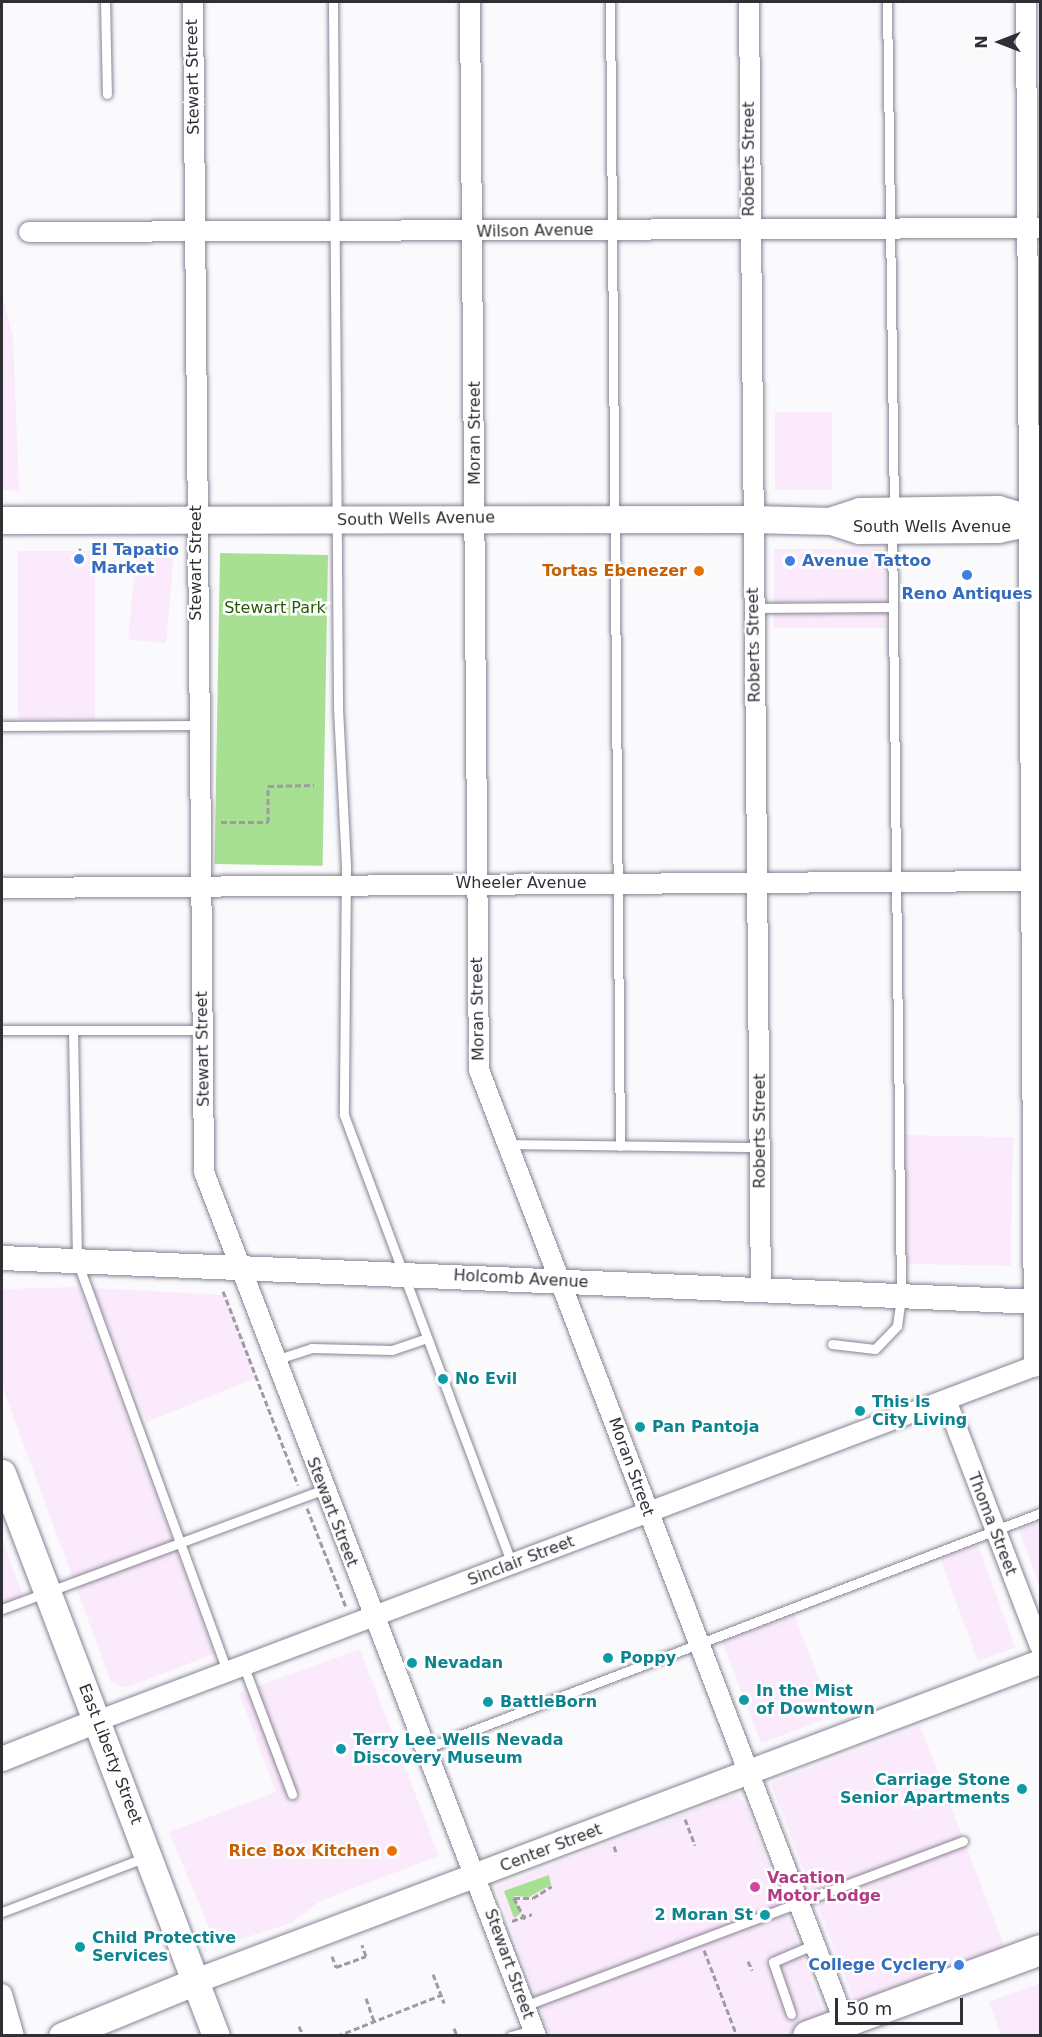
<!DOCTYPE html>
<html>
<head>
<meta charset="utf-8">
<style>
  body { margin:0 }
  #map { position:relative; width:1042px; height:2037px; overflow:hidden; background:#fafafd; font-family:"DejaVu Sans",sans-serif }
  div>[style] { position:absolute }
  .commercial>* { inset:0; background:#fbeafc; transform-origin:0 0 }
  .green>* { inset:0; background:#a7e092; transform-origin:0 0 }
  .path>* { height:3px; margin-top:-1.5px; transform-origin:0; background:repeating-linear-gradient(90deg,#9c9ca1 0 6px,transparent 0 9px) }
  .roads { filter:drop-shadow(0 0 2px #878394) drop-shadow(0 0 2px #878394) }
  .service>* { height:9px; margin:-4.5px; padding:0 4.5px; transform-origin:4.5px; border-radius:4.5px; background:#fff }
  .minor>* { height:20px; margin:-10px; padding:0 10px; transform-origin:10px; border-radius:10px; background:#fff }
  .tertiary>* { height:24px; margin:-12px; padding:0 12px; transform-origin:12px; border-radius:12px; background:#fff }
  .secondary>* { height:27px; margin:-13.5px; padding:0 13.5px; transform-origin:13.5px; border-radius:13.5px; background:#fff }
  .primary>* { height:30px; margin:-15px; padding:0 15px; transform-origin:15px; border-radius:15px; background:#fff }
  .dots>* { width:16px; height:16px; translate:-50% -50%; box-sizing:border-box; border:3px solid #fff; border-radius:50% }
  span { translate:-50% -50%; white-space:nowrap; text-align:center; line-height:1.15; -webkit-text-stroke:5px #fff; paint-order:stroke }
  .street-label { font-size:16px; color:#302f36 }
  .shop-label { font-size:16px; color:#366cbe; font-weight:700 }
  .left { translate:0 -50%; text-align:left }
  .right { translate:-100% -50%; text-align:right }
  .food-label { font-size:16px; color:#c56008; font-weight:700 }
  .park-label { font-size:16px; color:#245a03 }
  .culture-label { font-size:16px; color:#0d838f; font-weight:700 }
  .hotel-label { font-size:16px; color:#b23c85; font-weight:700 }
  .frame { position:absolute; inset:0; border:3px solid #302f36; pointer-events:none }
  .north { position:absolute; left:970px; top:12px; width:60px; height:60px; -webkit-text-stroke:4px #fff; paint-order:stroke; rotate:270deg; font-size:16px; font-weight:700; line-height:24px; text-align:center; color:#302f36 }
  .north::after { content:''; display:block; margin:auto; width:21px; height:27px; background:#302f36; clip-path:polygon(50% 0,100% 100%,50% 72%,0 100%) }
  .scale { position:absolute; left:835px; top:1998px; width:128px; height:27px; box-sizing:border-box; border:3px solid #302f36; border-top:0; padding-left:8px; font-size:18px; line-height:21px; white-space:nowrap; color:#302f36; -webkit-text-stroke:4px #fff; paint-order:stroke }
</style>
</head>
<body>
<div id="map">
  <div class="commercial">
    <i style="clip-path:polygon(2px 295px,13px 337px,19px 491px,2px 490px)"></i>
    <i style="left:775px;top:412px;width:57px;height:78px"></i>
    <i style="left:774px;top:549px;width:111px;height:79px"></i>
    <i style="left:18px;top:551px;width:77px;height:168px"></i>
    <i style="left:136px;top:551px;width:38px;height:89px;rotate:5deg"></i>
    <i style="left:905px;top:1135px;width:108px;height:129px;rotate:1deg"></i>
    <i style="clip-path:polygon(79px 1287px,214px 1654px,125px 1688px,111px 1682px,2px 1386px,2px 1289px)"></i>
    <i style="clip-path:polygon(93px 1288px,227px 1295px,258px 1377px,147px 1422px)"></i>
    <i style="clip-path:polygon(1040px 1521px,1040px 1588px,1019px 1529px)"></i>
    <i style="clip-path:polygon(2px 1539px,24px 1599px,2px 1608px)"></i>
    <i style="left:978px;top:1545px;width:109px;height:40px;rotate:70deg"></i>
    <i style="left:794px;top:1614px;width:109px;height:77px;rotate:69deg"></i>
    <i style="clip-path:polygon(360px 1649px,439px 1856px,320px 1901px,291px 1923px,217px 1947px,169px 1832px,276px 1792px,239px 1693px)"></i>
    <i style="left:920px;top:1726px;width:241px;height:160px;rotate:69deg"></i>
    <i style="clip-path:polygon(736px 1794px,746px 1806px,825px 2017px,795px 2035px,550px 2035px,496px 1887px)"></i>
    <i style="clip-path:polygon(1040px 1983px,1040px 2035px,1001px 2035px,989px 2002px)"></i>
  </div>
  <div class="green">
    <i style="left:220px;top:553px;width:108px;height:311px;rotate:1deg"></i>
    <i style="clip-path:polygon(549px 1875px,551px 1885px,529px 1897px,514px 1896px,521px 1913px,514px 1918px,504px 1891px)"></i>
  </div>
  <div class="path">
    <i style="left:79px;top:559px;width:11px;rotate:-85deg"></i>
    <i style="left:221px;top:822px;width:47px"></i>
    <i style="left:268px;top:822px;width:36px;rotate:-90deg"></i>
    <i style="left:268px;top:786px;width:46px;rotate:-1.2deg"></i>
    <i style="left:223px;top:1291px;width:208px;rotate:68.9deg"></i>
    <i style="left:307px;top:1508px;width:106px;rotate:68.5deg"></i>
    <i style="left:685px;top:1819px;width:28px;rotate:69deg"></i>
    <i style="left:614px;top:1846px;width:9px;rotate:72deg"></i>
    <i style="left:525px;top:1919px;width:24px;rotate:-118deg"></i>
    <i style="left:514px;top:1898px;width:19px"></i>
    <i style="left:533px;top:1898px;width:22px;rotate:-32deg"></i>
    <i style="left:512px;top:1921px;width:21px;rotate:-19deg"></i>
    <i style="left:704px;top:1950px;width:92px;rotate:69deg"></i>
    <i style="left:332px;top:1956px;width:12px;rotate:70deg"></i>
    <i style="left:336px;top:1967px;width:32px;rotate:-20deg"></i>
    <i style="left:366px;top:1956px;width:12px;rotate:-110deg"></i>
    <i style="left:748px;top:1961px;width:10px;rotate:66deg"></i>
    <i style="left:433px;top:1974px;width:31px;rotate:69deg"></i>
    <i style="left:366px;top:1998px;width:24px;rotate:71deg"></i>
    <i style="left:299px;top:2026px;width:11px;rotate:68deg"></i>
    <i style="left:454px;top:2028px;width:9px;rotate:69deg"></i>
    <i style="left:337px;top:2036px;width:112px;rotate:-21.5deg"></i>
  </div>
  <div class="roads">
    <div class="service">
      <i style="left:105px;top:2px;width:92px;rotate:88.8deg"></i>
      <i style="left:333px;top:2px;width:706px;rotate:89.59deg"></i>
      <i style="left:338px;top:708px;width:157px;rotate:87.1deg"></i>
      <i style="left:346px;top:865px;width:250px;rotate:90.5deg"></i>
      <i style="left:344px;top:1115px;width:480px;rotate:69.5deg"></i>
      <i style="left:610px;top:2px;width:1144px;rotate:89.5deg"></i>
      <i style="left:887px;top:2px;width:507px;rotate:89.21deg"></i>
      <i style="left:754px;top:608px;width:138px;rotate:-0.4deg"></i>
      <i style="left:2px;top:726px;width:195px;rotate:-0.3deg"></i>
      <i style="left:2px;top:1030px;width:71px"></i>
      <i style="left:73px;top:1030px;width:231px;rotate:89deg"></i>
      <i style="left:77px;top:1261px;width:439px;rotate:69.9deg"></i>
      <i style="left:73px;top:1030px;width:130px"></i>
      <i style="left:508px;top:1144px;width:253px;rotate:0.7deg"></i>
      <i style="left:832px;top:1344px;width:43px;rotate:6.6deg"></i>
      <i style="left:875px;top:1349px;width:32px;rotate:-46deg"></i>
      <i style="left:897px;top:1326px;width:30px;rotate:-82deg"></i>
      <i style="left:901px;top:1296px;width:764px;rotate:-90.67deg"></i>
      <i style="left:275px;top:1360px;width:38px;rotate:-18deg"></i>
      <i style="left:311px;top:1348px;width:81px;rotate:1.4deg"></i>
      <i style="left:392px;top:1350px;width:37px;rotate:-19deg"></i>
      <i style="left:2px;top:1609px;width:344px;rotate:-20.4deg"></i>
      <i style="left:244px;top:1667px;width:136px;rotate:69.3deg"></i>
      <i style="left:424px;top:1749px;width:660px;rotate:-20.96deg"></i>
      <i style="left:2px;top:1912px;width:154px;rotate:-20.9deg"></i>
      <i style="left:524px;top:2006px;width:469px;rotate:-20.6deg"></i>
      <i style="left:791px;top:2014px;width:55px;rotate:-109.1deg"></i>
      <i style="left:773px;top:1962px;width:46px;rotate:-23.2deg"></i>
      <i style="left:511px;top:2036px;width:23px;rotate:-15deg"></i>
    </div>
    <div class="minor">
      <i style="left:193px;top:2px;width:1170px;rotate:89.46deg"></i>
      <i style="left:204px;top:1172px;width:926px;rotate:68.98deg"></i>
      <i style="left:470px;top:2px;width:1068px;rotate:89.52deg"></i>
      <i style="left:479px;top:1070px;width:1019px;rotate:69deg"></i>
      <i style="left:749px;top:2px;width:1287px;rotate:89.47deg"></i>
      <i style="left:1026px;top:2px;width:1365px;rotate:89.66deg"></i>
      <i style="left:29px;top:232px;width:1011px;rotate:-0.23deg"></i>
      <i style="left:2px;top:888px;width:1038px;rotate:-0.39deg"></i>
      <i style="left:946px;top:1400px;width:263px;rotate:69.1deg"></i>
      <i style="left:97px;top:1721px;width:1008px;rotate:-20.74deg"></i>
      <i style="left:2px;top:1994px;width:44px;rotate:74.1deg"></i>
    </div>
    <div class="tertiary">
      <i style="left:2px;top:1258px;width:1039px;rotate:2.43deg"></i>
      <i style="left:2px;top:1759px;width:102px;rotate:-21.8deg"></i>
      <i style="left:196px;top:1981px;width:902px;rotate:-20.7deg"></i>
    </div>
    <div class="secondary">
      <i style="left:2px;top:520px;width:750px;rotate:-0.08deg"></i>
      <i style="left:752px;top:519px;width:79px;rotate:1.5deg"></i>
      <i style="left:831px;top:521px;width:29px;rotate:18deg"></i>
      <i style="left:859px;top:530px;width:139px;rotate:-0.4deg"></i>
      <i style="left:998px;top:529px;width:43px;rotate:-12.1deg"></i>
      <i style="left:832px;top:520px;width:29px;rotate:-18deg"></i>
      <i style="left:860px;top:511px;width:138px;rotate:-0.8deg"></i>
      <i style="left:998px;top:509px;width:38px;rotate:17deg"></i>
      <i style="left:2px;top:1473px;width:602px;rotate:69.19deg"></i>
      <i style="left:62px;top:2036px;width:145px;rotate:-22.3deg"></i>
    </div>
    <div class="primary">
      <i style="left:808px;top:2036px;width:247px;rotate:-20.3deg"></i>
    </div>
  </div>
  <div class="dots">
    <i style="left:79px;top:559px;background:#3f7fe0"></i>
    <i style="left:790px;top:561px;background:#3f7fe0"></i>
    <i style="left:699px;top:571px;background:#e8710a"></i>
    <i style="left:967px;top:575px;background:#3f7fe0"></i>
    <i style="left:443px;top:1379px;background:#0f9aa8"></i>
    <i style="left:860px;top:1411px;background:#0f9aa8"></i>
    <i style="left:640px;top:1427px;background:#0f9aa8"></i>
    <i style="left:608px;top:1658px;background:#0f9aa8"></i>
    <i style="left:412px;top:1663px;background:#0f9aa8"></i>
    <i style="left:744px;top:1700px;background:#0f9aa8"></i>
    <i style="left:488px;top:1702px;background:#0f9aa8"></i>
    <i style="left:341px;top:1749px;background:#0f9aa8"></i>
    <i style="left:1022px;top:1789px;background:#0f9aa8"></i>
    <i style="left:392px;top:1851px;background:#e8710a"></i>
    <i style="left:755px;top:1887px;background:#d1479c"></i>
    <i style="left:765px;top:1915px;background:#0f9aa8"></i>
    <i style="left:80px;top:1947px;background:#0f9aa8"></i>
    <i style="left:959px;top:1965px;background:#3f7fe0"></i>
  </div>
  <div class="street-label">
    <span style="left:193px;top:77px;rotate:-91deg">Stewart Street</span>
    <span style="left:749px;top:159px;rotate:-90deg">Roberts Street</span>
    <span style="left:535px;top:231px;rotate:-1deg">Wilson Avenue</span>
    <span style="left:475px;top:433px;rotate:-90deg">Moran Street</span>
    <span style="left:416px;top:519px;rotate:-1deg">South Wells Avenue</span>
    <span style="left:932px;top:527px">South Wells Avenue</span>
    <span style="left:196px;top:563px;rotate:-90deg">Stewart Street</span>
    <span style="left:754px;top:645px;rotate:-91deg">Roberts Street</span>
    <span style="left:521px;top:883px">Wheeler Avenue</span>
    <span style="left:478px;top:1009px;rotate:-91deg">Moran Street</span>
    <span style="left:203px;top:1049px;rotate:-91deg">Stewart Street</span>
    <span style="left:760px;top:1131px;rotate:-90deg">Roberts Street</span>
    <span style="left:521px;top:1279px;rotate:3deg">Holcomb Avenue</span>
    <span style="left:631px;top:1467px;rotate:70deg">Moran Street</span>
    <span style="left:332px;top:1512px;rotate:69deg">Stewart Street</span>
    <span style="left:992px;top:1524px;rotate:69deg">Thoma Street</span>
    <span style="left:521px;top:1561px;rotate:-21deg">Sinclair Street</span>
    <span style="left:110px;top:1754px;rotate:69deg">East Liberty Street</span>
    <span style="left:551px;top:1848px;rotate:-21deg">Center Street</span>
    <span style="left:509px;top:1964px;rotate:70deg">Stewart Street</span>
  </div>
  <div class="shop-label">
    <span class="left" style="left:91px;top:559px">El Tapatio<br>Market</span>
    <span class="left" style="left:802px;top:561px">Avenue Tattoo</span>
    <span style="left:967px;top:594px">Reno Antiques</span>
    <span class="right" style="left:947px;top:1965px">College Cyclery</span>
  </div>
  <div class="food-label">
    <span class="right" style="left:687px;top:571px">Tortas Ebenezer</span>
    <span class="right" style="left:380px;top:1851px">Rice Box Kitchen</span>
  </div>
  <div class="park-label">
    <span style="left:275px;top:608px">Stewart Park</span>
  </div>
  <div class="culture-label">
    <span class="left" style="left:455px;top:1379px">No Evil</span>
    <span class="left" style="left:872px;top:1411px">This Is<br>City Living</span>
    <span class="left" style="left:652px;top:1427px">Pan Pantoja</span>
    <span class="left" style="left:620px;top:1658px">Poppy</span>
    <span class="left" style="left:424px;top:1663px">Nevadan</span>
    <span class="left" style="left:756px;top:1700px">In the Mist<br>of Downtown</span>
    <span class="left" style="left:500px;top:1702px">BattleBorn</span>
    <span class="left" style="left:353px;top:1749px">Terry Lee Wells Nevada<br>Discovery Museum</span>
    <span class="right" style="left:1010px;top:1789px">Carriage Stone<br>Senior Apartments</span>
    <span class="right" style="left:753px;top:1915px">2 Moran St</span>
    <span class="left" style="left:92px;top:1947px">Child Protective<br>Services</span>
  </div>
  <div class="hotel-label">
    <span class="left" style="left:767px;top:1887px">Vacation<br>Motor Lodge</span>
  </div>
  <div class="frame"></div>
  <div class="north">N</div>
  <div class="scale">50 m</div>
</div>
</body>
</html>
